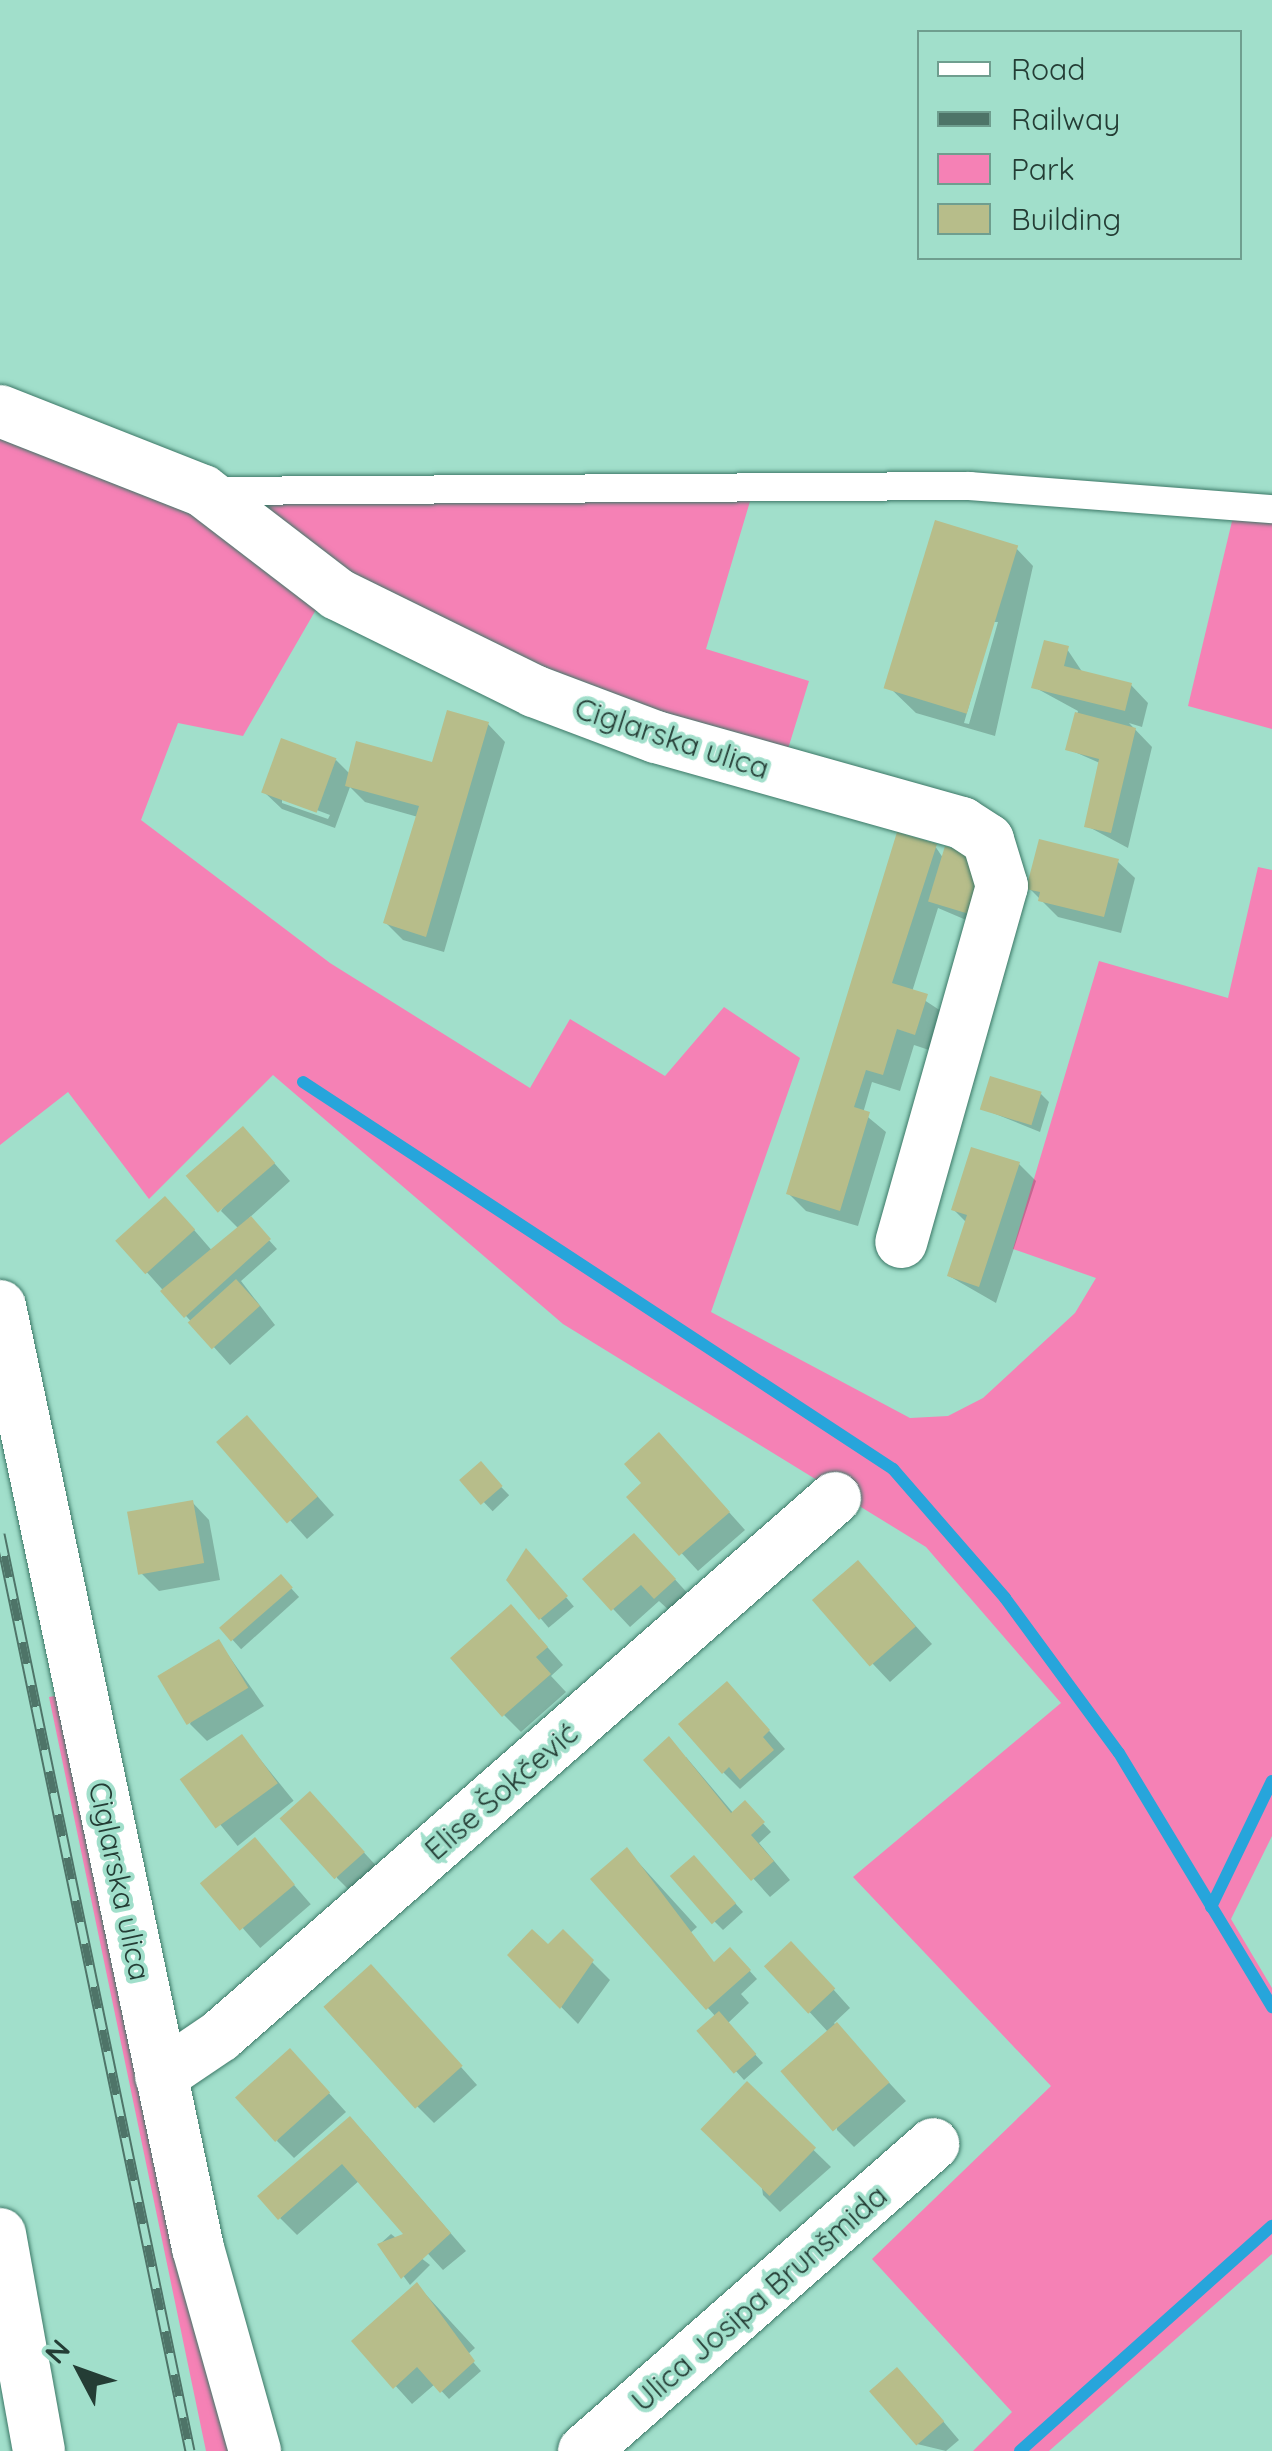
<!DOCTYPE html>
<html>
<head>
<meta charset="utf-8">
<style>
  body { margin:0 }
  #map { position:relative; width:1272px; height:2451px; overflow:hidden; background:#a1dfcb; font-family:Quicksand,sans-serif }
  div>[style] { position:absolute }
  .green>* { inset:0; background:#f581b5 }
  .shadow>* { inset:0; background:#0003; transform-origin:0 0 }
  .stream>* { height:12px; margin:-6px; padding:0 6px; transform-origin:6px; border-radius:6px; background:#27a5db }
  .building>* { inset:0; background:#b7bd8a; transform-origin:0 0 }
  .roads { filter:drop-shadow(0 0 2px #3c7867) drop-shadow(0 0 2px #3c7867) }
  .lane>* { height:28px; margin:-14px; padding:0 14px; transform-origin:14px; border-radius:14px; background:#fff }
  .street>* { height:52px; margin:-26px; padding:0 26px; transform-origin:26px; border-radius:26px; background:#fff }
  .rail>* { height:11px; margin-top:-5.5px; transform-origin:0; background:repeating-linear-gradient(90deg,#a1dfcb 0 22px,#4e7468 0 44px); box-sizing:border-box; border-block:2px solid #4e7468 }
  span { translate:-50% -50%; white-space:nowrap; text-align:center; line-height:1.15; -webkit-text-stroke:8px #a1dfcb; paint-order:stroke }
  .street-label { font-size:30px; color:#243d35 }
  .legend { position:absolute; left:917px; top:30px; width:325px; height:230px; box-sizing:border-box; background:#a1dfcb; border:2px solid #6f9e8f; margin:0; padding:12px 18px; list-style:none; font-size:30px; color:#243d35 }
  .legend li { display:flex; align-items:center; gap:20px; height:50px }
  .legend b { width:50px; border:2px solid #6f9e8f }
  .north { position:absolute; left:30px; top:2321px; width:100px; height:100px; -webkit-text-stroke:8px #a1dfcb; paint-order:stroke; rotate:311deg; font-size:28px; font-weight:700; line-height:40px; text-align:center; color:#243d35 }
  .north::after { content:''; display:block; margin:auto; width:35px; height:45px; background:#243d35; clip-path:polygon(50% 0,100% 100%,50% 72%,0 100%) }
</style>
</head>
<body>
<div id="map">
  <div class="green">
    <i style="clip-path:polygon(0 422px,165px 490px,325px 594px,243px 736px,178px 723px,141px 820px,330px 963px,530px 1088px,570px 1019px,665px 1076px,724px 1007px,800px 1058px,711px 1312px,910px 1418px,948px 1416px,983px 1398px,1075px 1313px,1096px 1278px,1013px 1249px,1099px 961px,1228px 998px,1258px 867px,1272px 870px,1272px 1836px,1231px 1919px,1272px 1988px,1272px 2254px,1049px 2451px,973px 2451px,1012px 2412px,872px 2259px,1051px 2086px,853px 1877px,1061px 1703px,926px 1547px,563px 1324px,273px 1075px,149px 1199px,68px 1092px,0 1145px)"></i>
    <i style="clip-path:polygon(751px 498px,706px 649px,809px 681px,783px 765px,456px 647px,244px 504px)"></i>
    <i style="clip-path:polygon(1233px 517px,1272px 521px,1272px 729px,1188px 706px)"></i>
    <i style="clip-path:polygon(72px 1693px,246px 2451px,206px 2451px,49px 1697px)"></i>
  </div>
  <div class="shadow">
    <i style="clip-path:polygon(evenodd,1016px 548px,1033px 566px,995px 736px,916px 713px,890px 688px,1016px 548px,993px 622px,998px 622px,969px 724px,964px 723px,993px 622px)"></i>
    <i style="clip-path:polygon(1067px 649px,1083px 673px,1131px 685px,1148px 703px,1142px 727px,1129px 723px,1152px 747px,1128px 848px,1087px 826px,1102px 764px,1068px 749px,1078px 711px,1034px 687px)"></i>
    <i style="clip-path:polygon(evenodd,488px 724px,505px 742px,444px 952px,403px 940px,385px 922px,418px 817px,365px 802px,350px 787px,335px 828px,282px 809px,264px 792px,336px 760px,350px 774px,433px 765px,488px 724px,282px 797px,330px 815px,328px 819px,282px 803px,282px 797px)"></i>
    <i style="clip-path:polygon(935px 846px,992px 931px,938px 908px,912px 992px,944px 1013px,932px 1051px,914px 1045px,900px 1091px,872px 1082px,863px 1113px,886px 1132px,858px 1226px,806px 1211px,788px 1193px)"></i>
    <i style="clip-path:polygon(1117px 861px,1135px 878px,1121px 933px,1058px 917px,1029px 888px)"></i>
    <i style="clip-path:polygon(1041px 1094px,1049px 1102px,1040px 1132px,983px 1109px)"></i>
    <i style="clip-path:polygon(260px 1147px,290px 1181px,249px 1218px,277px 1249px,241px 1281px,275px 1325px,230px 1365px,118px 1240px,182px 1216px,214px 1253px,240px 1230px,221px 1211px)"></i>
    <i style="clip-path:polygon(1019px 1164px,1036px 1181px,996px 1303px,949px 1276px,967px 1223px,954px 1210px)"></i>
    <i style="clip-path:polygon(264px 1436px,334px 1515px,307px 1539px,220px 1443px)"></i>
    <i style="left:480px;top:1465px;width:42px;height:23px;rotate:46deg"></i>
    <i style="clip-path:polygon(694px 1473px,745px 1530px,698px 1571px,630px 1497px)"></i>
    <i style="clip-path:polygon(192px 1502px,209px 1520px,220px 1580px,159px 1591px,141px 1573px)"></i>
    <i style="clip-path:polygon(651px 1553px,691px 1597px,673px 1614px,659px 1601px,630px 1627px,586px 1580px)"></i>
    <i style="left:534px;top:1559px;width:62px;height:33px;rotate:50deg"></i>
    <i style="left:281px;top:1577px;width:27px;height:78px;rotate:48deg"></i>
    <i style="clip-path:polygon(875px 1581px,932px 1644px,890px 1682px,873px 1664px)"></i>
    <i style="clip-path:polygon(528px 1625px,563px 1665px,551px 1676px,566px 1692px,521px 1732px,504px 1715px)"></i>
    <i style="clip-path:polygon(219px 1642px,264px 1706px,207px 1741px,190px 1724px)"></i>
    <i style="clip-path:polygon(744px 1702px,785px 1749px,740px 1789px,723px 1772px)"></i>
    <i style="left:242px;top:1737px;width:82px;height:72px;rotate:51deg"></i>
    <i style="clip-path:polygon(686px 1757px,734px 1814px,745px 1804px,771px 1832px,759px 1843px,790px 1880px,770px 1897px,646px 1760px)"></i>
    <i style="clip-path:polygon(327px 1812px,380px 1870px,354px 1895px,337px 1878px)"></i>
    <i style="left:255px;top:1840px;width:85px;height:67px;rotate:49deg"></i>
    <i style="clip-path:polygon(627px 1850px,697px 1927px,688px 1935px,715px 1964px,738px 1958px,757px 1979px,741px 1994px,749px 2003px,727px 2024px,763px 2063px,744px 2080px,700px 2031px,716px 2017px,593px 1879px)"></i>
    <i style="clip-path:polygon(702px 1866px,743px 1912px,723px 1930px,715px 1922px)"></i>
    <i style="clip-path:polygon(563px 1933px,610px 1980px,578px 2024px,510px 1955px,548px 1948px)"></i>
    <i style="clip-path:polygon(808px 1961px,850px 2008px,834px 2023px,906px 2101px,854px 2147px,837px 2130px,829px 2033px,767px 1966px)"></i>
    <i style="clip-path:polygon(388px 1985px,477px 2085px,434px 2123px,417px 2106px)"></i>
    <i style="clip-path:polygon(307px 2069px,346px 2112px,294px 2158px,277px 2141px)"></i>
    <i style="clip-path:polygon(747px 2085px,831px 2167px,780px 2212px,763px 2195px)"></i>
    <i style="clip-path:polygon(367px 2136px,466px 2251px,443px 2270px,360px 2180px,297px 2235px,280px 2218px)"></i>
    <i style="clip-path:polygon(391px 2234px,430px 2265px,410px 2285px,380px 2244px)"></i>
    <i style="clip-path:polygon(417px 2285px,475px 2348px,467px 2355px,481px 2371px,449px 2399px,435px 2384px,412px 2404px,355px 2341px)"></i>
    <i style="clip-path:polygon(914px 2387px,959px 2440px,946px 2451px,917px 2444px)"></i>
  </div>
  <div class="stream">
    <i style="left:303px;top:1082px;width:706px;rotate:33.26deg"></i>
    <i style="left:893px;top:1469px;width:171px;rotate:49deg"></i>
    <i style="left:1005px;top:1598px;width:192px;rotate:53.7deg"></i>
    <i style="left:1119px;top:1753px;width:297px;rotate:58.9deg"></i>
    <i style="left:1211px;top:1907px;width:140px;rotate:-64.2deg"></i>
    <i style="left:1020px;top:2451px;width:338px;rotate:-41.8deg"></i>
  </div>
  <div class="building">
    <i style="left:935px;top:520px;width:87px;height:176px;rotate:17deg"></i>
    <i style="clip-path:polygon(1044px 640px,1069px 646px,1064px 666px,1132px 683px,1125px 711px,1031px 688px)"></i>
    <i style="clip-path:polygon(447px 710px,489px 722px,426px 937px,383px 923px,419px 806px,345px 786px,356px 741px,432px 762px)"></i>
    <i style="clip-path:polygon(1075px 712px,1136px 728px,1111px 833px,1084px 827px,1099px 759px,1065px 750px)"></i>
    <i style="left:281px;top:738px;width:59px;height:58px;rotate:20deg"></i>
    <i style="clip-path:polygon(897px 832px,937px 844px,892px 983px,928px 994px,915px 1035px,897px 1029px,883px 1075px,866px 1070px,854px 1107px,870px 1112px,840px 1211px,786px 1194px)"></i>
    <i style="clip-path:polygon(1039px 839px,1119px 859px,1104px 917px,1038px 901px,1040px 892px,1026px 889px)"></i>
    <i style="left:945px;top:846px;width:49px;height:58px;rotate:17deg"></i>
    <i style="left:990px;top:1076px;width:54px;height:35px;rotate:17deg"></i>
    <i style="left:243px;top:1126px;width:49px;height:76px;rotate:49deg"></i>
    <i style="clip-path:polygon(971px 1147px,1020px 1162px,979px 1287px,947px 1276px,967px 1215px,951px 1210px)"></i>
    <i style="left:165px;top:1196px;width:45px;height:67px;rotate:48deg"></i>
    <i style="clip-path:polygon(251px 1216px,271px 1239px,184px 1318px,160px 1291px)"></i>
    <i style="left:236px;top:1279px;width:36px;height:65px;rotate:48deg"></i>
    <i style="left:247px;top:1415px;width:108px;height:41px;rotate:49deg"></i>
    <i style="clip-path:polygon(659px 1432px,730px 1512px,679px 1556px,626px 1497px,641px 1483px,624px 1464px)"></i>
    <i style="left:481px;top:1461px;width:33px;height:29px;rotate:49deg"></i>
    <i style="left:193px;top:1500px;width:64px;height:67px;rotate:80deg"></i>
    <i style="clip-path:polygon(634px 1533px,676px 1579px,654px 1599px,641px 1585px,611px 1611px,582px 1579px)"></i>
    <i style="clip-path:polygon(526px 1548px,568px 1596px,539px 1620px,506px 1580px)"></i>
    <i style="left:858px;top:1560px;width:88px;height:61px;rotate:49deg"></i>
    <i style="left:281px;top:1574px;width:18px;height:82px;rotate:49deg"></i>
    <i style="clip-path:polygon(511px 1604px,548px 1647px,536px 1657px,551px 1674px,502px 1717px,450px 1658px)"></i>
    <i style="left:219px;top:1639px;width:57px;height:72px;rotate:59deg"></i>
    <i style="clip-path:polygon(727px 1681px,770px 1730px,763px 1737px,774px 1750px,740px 1780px,729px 1767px,722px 1774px,678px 1724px)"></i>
    <i style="left:242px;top:1734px;width:61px;height:77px;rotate:54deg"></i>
    <i style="clip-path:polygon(669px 1736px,731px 1813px,745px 1800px,765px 1822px,751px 1835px,774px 1861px,751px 1881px,643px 1760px)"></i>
    <i style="left:310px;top:1791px;width:82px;height:41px;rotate:48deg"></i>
    <i style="left:255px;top:1837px;width:62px;height:72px;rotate:50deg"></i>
    <i style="clip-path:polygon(627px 1847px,714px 1962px,730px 1947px,751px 1970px,706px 2010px,590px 1879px)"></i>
    <i style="left:694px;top:1855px;width:64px;height:32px;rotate:49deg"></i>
    <i style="clip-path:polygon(532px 1929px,548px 1944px,563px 1929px,594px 1960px,560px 2009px,507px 1955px)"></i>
    <i style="left:791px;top:1941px;width:65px;height:37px;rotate:47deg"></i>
    <i style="left:371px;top:1964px;width:137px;height:64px;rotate:48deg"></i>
    <i style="left:719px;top:2011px;width:57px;height:30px;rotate:49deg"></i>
    <i style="left:837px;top:2022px;width:80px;height:75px;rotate:49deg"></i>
    <i style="left:290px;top:2048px;width:60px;height:74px;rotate:48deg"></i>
    <i style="left:747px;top:2081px;width:96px;height:67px;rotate:44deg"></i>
    <i style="clip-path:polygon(350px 2116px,451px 2233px,401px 2279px,377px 2244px,403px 2234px,342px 2164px,278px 2220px,257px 2196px)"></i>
    <i style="clip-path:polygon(417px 2282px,475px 2361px,440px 2393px,417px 2367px,393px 2389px,351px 2341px)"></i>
    <i style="left:897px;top:2367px;width:72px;height:37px;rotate:49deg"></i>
  </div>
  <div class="roads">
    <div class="lane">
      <i style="left:209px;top:491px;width:761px;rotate:-0.38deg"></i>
      <i style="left:970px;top:486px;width:303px;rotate:4.4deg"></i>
    </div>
    <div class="street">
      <i style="left:0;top:411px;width:218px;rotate:21.5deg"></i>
      <i style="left:203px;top:491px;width:169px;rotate:37.5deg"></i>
      <i style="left:337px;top:594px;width:220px;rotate:26.2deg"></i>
      <i style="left:534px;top:691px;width:130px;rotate:20.7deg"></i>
      <i style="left:656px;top:737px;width:318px;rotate:15.7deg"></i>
      <i style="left:962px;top:823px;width:31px;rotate:33deg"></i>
      <i style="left:988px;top:840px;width:48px;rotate:73.1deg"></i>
      <i style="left:1002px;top:886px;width:370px;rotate:105.8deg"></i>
      <i style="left:0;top:1306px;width:963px;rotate:78.13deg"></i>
      <i style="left:198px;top:2248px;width:211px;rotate:74.3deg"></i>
      <i style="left:161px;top:2076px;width:71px;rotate:-34.1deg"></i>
      <i style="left:220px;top:2036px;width:817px;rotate:-41.18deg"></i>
      <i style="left:0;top:2234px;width:220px;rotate:79.8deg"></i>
      <i style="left:584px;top:2451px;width:465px;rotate:-41.3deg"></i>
    </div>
  </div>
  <div class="rail">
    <i style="left:0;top:1534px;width:936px;rotate:78.29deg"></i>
  </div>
  <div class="street-label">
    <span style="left:672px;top:738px;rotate:18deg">Ciglarska ulica</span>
    <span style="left:501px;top:1791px;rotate:-41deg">Elise Šokčević</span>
    <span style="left:120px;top:1881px;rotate:78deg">Ciglarska ulica</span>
    <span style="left:759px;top:2298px;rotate:-41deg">Ulica Josipa Brunšmida</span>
  </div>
  <ul class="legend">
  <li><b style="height:12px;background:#fff"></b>Road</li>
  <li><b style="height:12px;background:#4e7468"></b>Railway</li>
  <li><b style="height:28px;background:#f581b5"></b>Park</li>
  <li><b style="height:28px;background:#b7bd8a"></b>Building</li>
  </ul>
  <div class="north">N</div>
</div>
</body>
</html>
